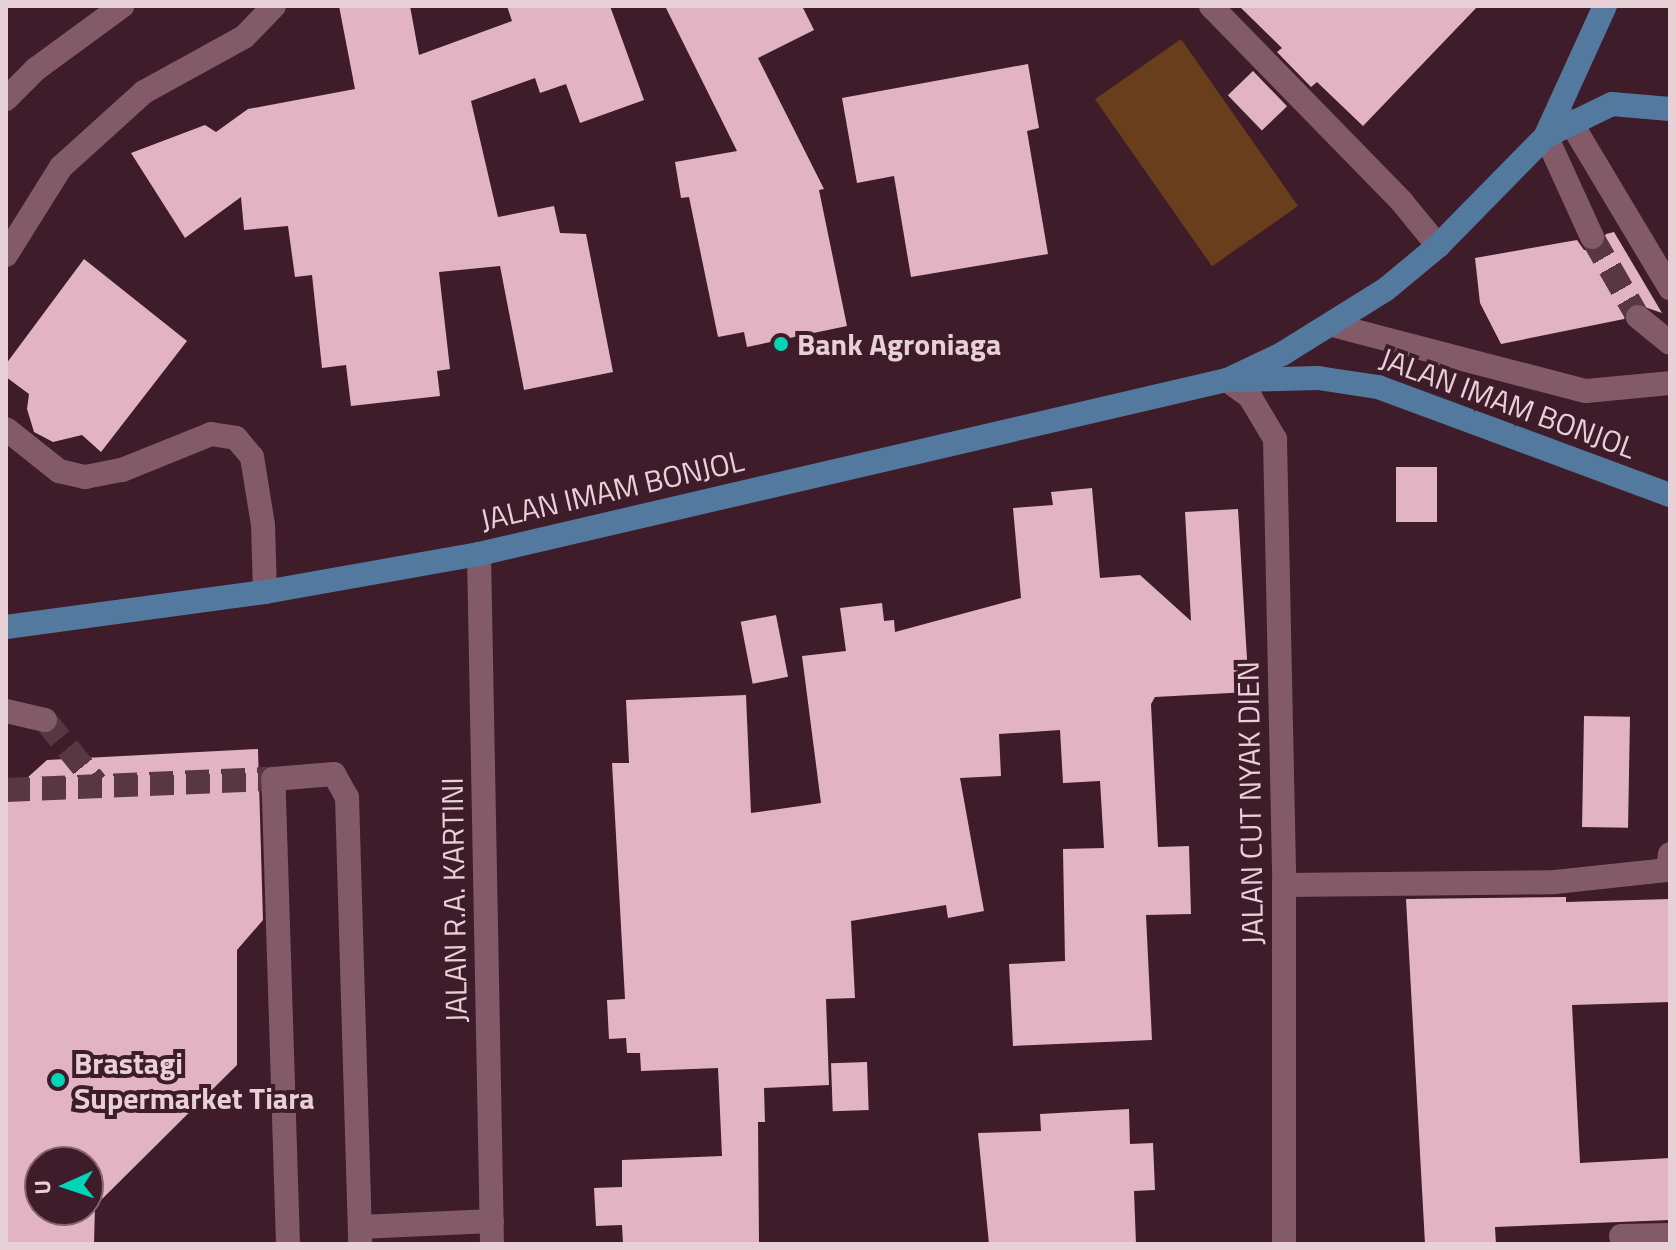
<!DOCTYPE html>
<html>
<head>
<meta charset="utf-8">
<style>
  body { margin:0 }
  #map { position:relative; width:1676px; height:1250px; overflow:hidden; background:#3e1c29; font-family:"Titillium Web",sans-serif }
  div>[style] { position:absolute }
  .green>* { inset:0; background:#683e1d; transform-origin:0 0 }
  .building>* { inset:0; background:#e2b4c3; transform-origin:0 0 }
  .minor-tunnel>* { height:24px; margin-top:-12px; transform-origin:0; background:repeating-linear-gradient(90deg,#583743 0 24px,transparent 0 36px) }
  .minor>* { height:24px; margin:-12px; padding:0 12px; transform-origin:12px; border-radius:12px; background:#825a68 }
  .major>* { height:24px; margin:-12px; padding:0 12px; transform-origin:12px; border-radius:12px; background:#537a9e }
  .dots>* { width:22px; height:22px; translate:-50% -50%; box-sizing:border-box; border:4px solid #3e1c29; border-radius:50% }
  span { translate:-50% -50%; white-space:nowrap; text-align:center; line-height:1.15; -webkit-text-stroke:8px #3e1c29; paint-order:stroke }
  .poi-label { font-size:30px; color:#e8d0d7; font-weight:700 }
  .left { translate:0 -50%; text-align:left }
  .street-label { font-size:30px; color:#e8d0d7 }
  .frame { position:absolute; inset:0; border:8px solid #e8d0d7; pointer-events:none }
  .north { position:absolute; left:24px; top:1146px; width:80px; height:80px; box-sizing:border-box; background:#3e1c29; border:2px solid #82646f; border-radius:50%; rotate:267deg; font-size:22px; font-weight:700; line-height:32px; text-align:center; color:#e8d0d7 }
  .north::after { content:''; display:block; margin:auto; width:28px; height:36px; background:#01d5b6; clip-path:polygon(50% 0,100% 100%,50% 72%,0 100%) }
</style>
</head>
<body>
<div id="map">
  <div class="green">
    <i style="left:1181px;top:39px;width:204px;height:105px;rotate:55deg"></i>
  </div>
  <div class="building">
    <i style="clip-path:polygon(339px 6px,410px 6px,419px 55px,512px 21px,507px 6px,610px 6px,644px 100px,580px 123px,566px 84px,540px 93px,535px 78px,471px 101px,498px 217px,554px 206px,560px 233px,586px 234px,613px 372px,524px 390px,500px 266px,439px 272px,450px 369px,437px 371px,440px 396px,351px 406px,346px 365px,322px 368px,312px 275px,295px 277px,288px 226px,244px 230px,241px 197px,185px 238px,131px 153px,205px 125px,216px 132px,248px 109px,355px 89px)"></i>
    <i style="clip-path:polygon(665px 6px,802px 6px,814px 30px,758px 58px,824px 189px,819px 190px,847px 326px,747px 347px,744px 332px,718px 337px,689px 197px,681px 198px,675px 162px,737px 151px)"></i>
    <i style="clip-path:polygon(1239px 6px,1478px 6px,1363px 126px,1317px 82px,1311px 87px,1277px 52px,1282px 48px)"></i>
    <i style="clip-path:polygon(1028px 64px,1039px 128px,1027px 131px,1048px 254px,911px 277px,894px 176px,857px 183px,842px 98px)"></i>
    <i style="left:1253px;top:71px;width:49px;height:35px;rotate:46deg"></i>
    <i style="clip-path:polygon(1614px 232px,1662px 313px,1633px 303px,1624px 319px,1501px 344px,1480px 303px,1475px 258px,1577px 240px,1584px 250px,1597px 251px,1606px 234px)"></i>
    <i style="clip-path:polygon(84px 259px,187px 341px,101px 452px,82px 435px,53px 442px,34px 432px,27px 409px,29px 394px,6px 377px,6px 364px)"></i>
    <i style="left:1437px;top:467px;width:55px;height:41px;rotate:90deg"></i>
    <i style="clip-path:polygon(1092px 488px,1100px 578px,1140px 575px,1191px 621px,1185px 512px,1238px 509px,1249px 692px,1155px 697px,1151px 704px,1158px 847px,1189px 846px,1191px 914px,1146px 915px,1152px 1040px,1013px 1046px,1009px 964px,1065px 961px,1063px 849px,1104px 848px,1100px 781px,1063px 783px,1060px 730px,999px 734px,1001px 776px,960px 778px,984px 911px,948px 918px,946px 905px,851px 921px,855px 998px,826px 999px,829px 1085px,764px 1088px,765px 1122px,758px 1122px,759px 1244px,623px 1244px,622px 1225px,596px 1226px,594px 1188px,622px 1187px,622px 1160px,722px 1156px,718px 1068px,641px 1071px,640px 1053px,627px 1053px,626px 1038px,609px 1039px,607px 1000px,625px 999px,612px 763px,629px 763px,626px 700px,746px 695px,751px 813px,821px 803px,802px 656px,846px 651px,840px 608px,882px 603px,884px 621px,894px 620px,895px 632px,1021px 598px,1013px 508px,1053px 505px,1051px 492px)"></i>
    <i style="left:776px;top:615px;width:63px;height:36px;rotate:79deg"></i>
    <i style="left:1584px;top:716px;width:46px;height:111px;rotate:1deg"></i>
    <i style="clip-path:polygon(evenodd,258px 749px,263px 920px,237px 950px,237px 1065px,95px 1206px,94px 1244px,6px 1244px,6px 797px,47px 760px,258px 749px,40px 1162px,88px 1162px,88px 1210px,40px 1210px,40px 1162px)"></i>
    <i style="clip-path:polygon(1566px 897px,1566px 902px,1670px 899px,1670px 1002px,1572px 1005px,1580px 1163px,1670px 1158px,1670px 1220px,1495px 1227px,1496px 1244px,1425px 1244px,1406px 899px)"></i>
    <i style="left:867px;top:1062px;width:48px;height:36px;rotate:88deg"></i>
    <i style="clip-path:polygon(1129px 1109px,1130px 1144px,1153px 1143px,1155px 1190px,1134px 1191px,1136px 1244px,989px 1244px,978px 1133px,1041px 1131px,1040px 1114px)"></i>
  </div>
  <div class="minor-tunnel">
    <i style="left:1592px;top:237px;width:92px;rotate:60.1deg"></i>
    <i style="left:45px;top:720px;width:81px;rotate:51deg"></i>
    <i style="left:6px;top:790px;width:267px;rotate:-2.4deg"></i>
  </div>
  <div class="minor">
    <i style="left:1211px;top:6px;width:274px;rotate:45.7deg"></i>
    <i style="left:1402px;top:202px;width:57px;rotate:50.7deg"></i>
    <i style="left:6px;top:99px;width:42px;rotate:-45deg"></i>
    <i style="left:36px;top:69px;width:107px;rotate:-36.2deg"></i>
    <i style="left:1570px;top:121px;width:195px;rotate:59.1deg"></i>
    <i style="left:1546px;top:136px;width:111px;rotate:65.5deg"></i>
    <i style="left:6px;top:255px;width:104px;rotate:-58deg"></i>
    <i style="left:61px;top:167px;width:112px;rotate:-42.1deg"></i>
    <i style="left:144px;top:92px;width:114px;rotate:-28.8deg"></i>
    <i style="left:244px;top:37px;width:43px;rotate:-45.9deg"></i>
    <i style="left:1638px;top:317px;width:41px;rotate:39.1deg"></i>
    <i style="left:1332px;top:325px;width:262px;rotate:14.6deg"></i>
    <i style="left:1586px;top:391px;width:84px;rotate:-5.4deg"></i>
    <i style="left:1227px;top:380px;width:29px;rotate:36deg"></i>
    <i style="left:1250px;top:397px;width:49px;rotate:59.2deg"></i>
    <i style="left:1275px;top:439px;width:446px;rotate:88.8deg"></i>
    <i style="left:1284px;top:885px;width:359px;rotate:90deg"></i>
    <i style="left:6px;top:429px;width:68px;rotate:38.4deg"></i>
    <i style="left:59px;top:471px;width:27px;rotate:13deg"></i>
    <i style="left:85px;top:477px;width:38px;rotate:-11deg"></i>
    <i style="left:122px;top:470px;width:96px;rotate:-22deg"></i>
    <i style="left:211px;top:434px;width:25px;rotate:9deg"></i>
    <i style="left:236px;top:438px;width:25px;rotate:50deg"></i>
    <i style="left:252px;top:457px;width:69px;rotate:80.8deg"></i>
    <i style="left:263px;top:525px;width:67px;rotate:88.3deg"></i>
    <i style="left:479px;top:554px;width:690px;rotate:88.92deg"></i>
    <i style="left:6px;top:711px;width:40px;rotate:13deg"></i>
    <i style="left:1284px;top:885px;width:271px;rotate:-0.6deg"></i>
    <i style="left:1555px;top:882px;width:114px;rotate:-6.1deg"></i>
    <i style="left:1668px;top:870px;width:16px;rotate:-83deg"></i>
    <i style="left:360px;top:1227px;width:132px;rotate:-2.6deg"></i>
    <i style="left:1621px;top:1236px;width:49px;rotate:-1.2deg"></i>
    <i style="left:288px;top:1244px;width:465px;rotate:-91.8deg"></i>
    <i style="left:273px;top:779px;width:61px;rotate:-4.7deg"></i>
    <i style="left:334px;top:774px;width:26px;rotate:61deg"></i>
    <i style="left:347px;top:797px;width:447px;rotate:88.3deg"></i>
  </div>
  <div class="major">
    <i style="left:1547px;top:133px;width:140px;rotate:-65.5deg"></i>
    <i style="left:1237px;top:380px;width:81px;rotate:-1.4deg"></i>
    <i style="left:1318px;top:378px;width:61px;rotate:8.5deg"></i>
    <i style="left:1378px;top:387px;width:311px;rotate:20.3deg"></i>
    <i style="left:6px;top:627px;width:261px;rotate:-7.7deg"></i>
    <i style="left:265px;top:592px;width:217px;rotate:-10.1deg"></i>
    <i style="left:479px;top:554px;width:768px;rotate:-13.1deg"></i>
    <i style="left:1227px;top:380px;width:61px;rotate:-25.3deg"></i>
    <i style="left:1282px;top:354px;width:121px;rotate:-31.9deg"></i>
    <i style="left:1385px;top:290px;width:69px;rotate:-39.7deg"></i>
    <i style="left:1438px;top:246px;width:154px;rotate:-45.5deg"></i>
    <i style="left:1546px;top:136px;width:73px;rotate:-25.9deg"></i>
    <i style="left:1612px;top:104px;width:58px;rotate:4.9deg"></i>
  </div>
  <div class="dots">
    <i style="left:781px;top:344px;background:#01d5b6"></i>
    <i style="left:58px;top:1080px;background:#01d5b6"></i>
  </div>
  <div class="poi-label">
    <span class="left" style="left:797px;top:344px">Bank Agroniaga</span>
    <span class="left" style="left:74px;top:1080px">Brastagi<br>Supermarket Tiara</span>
  </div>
  <div class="street-label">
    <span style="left:1508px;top:403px;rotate:20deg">JALAN IMAM BONJOL</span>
    <span style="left:612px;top:490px;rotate:-13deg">JALAN IMAM BONJOL</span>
    <span style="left:1250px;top:803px;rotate:-91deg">JALAN CUT NYAK DIEN</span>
    <span style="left:454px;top:900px;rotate:-91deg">JALAN R.A. KARTINI</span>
  </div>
  <div class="frame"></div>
  <div class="north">U</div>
</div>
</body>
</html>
